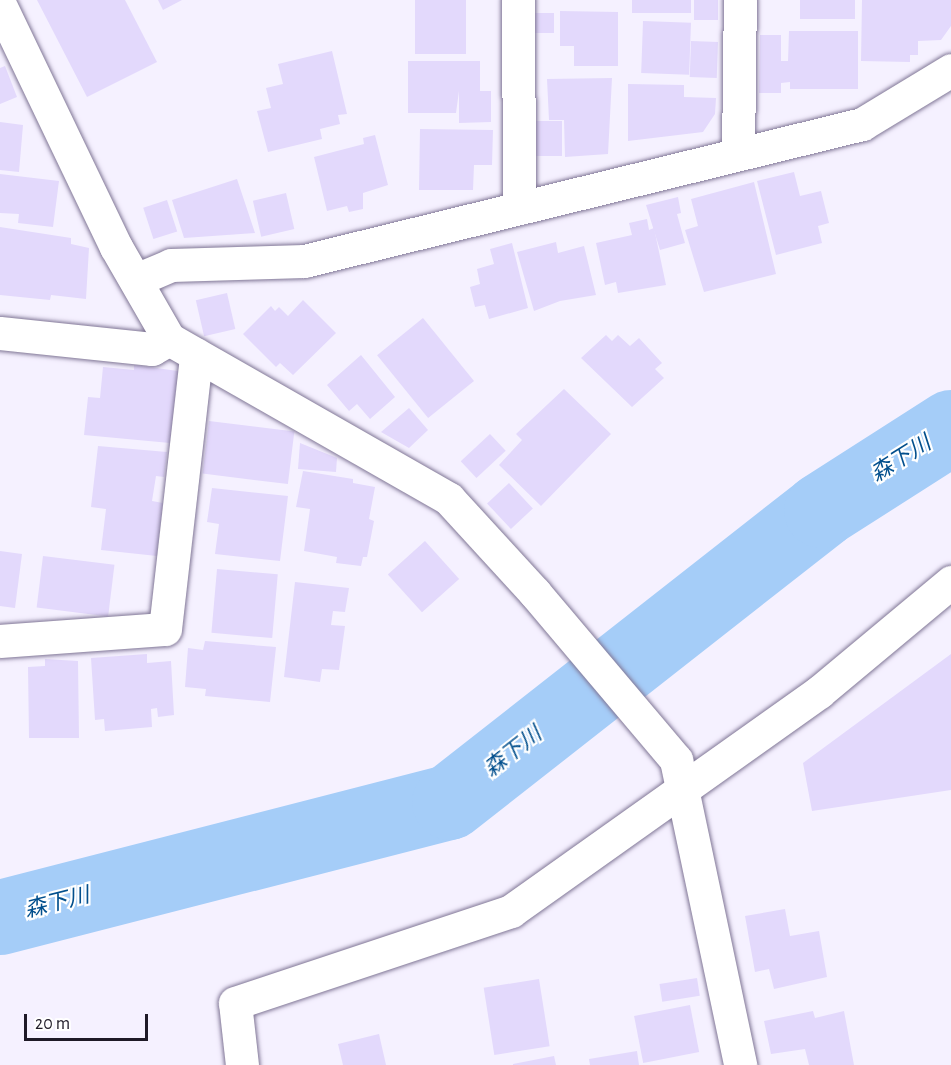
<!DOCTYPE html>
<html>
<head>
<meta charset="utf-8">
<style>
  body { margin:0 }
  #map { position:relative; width:951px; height:1065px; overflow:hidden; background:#f5f1ff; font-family:"Alegreya Sans","Noto Sans JP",sans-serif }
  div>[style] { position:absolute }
  .river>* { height:75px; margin:-37.5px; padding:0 37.5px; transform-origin:37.5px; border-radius:37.5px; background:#a5cdf8 }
  .building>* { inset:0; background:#e3d9fc; transform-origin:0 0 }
  .roads { filter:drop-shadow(0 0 2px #807696) drop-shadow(0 0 2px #807696) }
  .minor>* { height:33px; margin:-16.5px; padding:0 16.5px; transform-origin:16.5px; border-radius:16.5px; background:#fff }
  span { translate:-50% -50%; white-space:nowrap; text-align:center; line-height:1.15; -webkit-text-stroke:4.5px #fff; paint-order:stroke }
  .water-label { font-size:22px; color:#024f8d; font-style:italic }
  .scale { position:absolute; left:24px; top:1014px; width:124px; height:27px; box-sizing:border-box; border:3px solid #1e1a27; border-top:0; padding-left:8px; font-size:18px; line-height:21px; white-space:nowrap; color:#1e1a27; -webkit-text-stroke:4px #fff; paint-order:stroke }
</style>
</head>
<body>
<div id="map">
  <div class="river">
    <i style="left:0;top:917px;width:463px;rotate:-14.4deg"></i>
    <i style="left:449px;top:802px;width:473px;rotate:-38.1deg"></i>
    <i style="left:821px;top:510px;width:154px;rotate:-32.6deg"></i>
  </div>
  <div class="building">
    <i style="clip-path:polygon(37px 0,125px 0,157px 62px,87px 97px)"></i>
    <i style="clip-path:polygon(158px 0,182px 0,163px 10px)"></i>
    <i style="left:415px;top:0;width:51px;height:54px"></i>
    <i style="left:632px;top:0;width:59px;height:13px"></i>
    <i style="left:694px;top:0;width:24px;height:20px"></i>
    <i style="left:800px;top:0;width:55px;height:19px"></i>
    <i style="clip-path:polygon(862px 0,951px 0,951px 26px,941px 40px,918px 41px,918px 55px,910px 55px,910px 62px,861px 61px)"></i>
    <i style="clip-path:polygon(560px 11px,618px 12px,618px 66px,574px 66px,574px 46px,560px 46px)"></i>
    <i style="left:554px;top:13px;width:20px;height:21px;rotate:90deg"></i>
    <i style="left:643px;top:21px;width:48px;height:52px;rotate:2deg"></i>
    <i style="clip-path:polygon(789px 31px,858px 31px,858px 89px,790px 89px,790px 82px,781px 83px,781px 93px,759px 93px,760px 35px,781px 35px,781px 61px,788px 61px)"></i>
    <i style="left:691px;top:41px;width:27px;height:36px;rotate:2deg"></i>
    <i style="clip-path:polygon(332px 51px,347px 114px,338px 115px,340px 124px,320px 129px,322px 139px,268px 152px,257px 111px,271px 108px,266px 88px,283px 84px,278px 64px)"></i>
    <i style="clip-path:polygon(408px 61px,480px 61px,480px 91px,491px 91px,491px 122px,459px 123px,459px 91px,456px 113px,408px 113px)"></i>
    <i style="clip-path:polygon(5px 66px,17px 97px,0 104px,0 68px)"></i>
    <i style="clip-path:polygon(612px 78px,608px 154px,565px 157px,564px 120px,549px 120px,547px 79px)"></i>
    <i style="clip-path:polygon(628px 84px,684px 85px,684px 97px,716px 98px,715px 114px,703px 132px,628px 141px)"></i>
    <i style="left:536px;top:121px;width:26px;height:35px"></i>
    <i style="clip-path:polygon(0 122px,23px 125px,19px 172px,0 170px)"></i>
    <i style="clip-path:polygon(420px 129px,493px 130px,492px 165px,474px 165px,473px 190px,419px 190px)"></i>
    <i style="clip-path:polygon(375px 135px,388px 185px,363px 193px,363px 209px,349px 212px,347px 206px,327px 211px,314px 157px,364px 144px,363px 138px)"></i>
    <i style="clip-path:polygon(794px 172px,800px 196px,821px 191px,829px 223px,818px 226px,822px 243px,776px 255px,757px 181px)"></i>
    <i style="clip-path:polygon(0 174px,59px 181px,53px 227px,18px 223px,19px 214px,0 213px)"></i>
    <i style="clip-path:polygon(237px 179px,255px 233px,184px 238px,172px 200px)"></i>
    <i style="clip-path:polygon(754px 182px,776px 274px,704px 292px,685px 230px,698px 226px,691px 199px)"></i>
    <i style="left:286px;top:193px;width:37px;height:34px;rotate:77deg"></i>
    <i style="clip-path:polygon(678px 197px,681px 213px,677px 214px,685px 243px,660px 250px,646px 205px)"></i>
    <i style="left:167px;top:200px;width:33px;height:25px;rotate:72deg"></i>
    <i style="clip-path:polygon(647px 219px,649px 230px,654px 228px,666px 285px,618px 293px,616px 282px,605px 285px,596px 243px,632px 235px,629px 223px)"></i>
    <i style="clip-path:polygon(0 227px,71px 238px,71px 244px,89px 248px,86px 299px,51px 295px,50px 300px,0 295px)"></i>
    <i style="clip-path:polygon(556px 242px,558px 253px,584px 246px,596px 295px,560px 301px,534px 311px,517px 252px)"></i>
    <i style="clip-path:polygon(512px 243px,528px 308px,489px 319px,485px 305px,475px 307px,470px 287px,480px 284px,477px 269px,494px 264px,490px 249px)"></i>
    <i style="left:227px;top:293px;width:37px;height:32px;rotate:77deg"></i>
    <i style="clip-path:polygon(303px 300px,336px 333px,293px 375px,280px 363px,276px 367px,243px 334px,271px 306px,275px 311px,279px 307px,288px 316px)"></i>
    <i style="left:423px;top:318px;width:81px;height:59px;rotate:51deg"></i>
    <i style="clip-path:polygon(606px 335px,612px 341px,618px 335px,630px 346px,639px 338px,662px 363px,655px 369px,664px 378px,632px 407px,581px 358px)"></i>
    <i style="clip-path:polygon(361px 355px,395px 397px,370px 419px,357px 404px,349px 411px,327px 385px)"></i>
    <i style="clip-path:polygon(134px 365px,178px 371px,170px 443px,84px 435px,88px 397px,100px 398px,103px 367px,134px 370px)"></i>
    <i style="clip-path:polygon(564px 389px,611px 434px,541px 506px,499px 465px,522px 440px,516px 434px)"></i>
    <i style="clip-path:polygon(409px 408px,428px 430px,409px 448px,381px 432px)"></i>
    <i style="left:209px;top:421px;width:86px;height:53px;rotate:7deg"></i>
    <i style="left:490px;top:434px;width:23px;height:40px;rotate:47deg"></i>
    <i style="clip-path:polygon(300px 443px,337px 458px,336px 472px,298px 469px)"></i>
    <i style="clip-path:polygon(98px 446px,167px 452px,164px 477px,156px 476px,152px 501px,163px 503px,157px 556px,101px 550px,106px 509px,91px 507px)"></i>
    <i style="clip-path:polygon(303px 471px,353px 479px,353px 483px,375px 487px,369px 519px,374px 521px,367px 557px,363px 557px,361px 566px,336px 563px,337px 557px,304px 551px,310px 509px,296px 507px)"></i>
    <i style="left:509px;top:483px;width:35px;height:30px;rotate:47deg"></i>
    <i style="clip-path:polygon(212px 488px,288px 496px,280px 561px,215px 554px,219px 524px,207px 522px)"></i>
    <i style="left:425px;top:541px;width:51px;height:50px;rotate:48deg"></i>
    <i style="clip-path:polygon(0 551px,22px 554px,15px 608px,0 606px)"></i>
    <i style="left:43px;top:556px;width:72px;height:52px;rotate:7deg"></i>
    <i style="left:217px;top:569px;width:61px;height:64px;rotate:5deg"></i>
    <i style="clip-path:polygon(295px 582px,349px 588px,345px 612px,333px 611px,331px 625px,345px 626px,339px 670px,322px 669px,320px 682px,284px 677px)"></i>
    <i style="clip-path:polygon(205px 641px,276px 647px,270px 702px,205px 696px,206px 689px,185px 687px,188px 648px,203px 650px)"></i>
    <i style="clip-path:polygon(147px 654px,147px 663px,171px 661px,174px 715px,158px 717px,157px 708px,151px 709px,152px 727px,105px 731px,104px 719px,95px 720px,91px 658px)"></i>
    <i style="clip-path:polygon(951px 654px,951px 790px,812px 811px,803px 763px)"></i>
    <i style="clip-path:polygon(45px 659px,78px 661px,79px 738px,29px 738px,28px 667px,45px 666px)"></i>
    <i style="clip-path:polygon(785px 909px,790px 936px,819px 931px,827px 977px,774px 989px,769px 969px,755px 972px,745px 916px)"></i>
    <i style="left:697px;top:978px;width:18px;height:38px;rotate:81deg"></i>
    <i style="left:539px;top:979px;width:68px;height:56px;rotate:81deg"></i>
    <i style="left:690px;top:1005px;width:48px;height:57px;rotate:79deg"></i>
    <i style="clip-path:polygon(813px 1011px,815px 1018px,844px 1011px,854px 1065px,809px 1065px,805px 1049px,771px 1054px,764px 1021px)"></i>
    <i style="clip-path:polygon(379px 1034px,386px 1065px,343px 1065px,338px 1044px)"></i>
    <i style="clip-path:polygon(637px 1051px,639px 1065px,590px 1065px,589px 1059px)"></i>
    <i style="clip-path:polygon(554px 1056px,556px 1065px,513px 1065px,513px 1064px)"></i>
  </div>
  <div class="roads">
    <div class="minor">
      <i style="left:518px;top:0;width:208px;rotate:89.7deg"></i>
      <i style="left:0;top:5px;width:268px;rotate:64.4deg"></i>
      <i style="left:116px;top:247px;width:106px;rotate:60.1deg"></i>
      <i style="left:169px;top:339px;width:322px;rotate:29.7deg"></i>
      <i style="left:449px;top:499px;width:127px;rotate:47.5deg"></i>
      <i style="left:535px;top:593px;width:219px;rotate:49.8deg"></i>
      <i style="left:676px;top:760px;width:312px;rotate:78.1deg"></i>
      <i style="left:738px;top:154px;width:154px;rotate:-89.3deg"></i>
      <i style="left:136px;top:280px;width:38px;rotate:-23deg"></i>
      <i style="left:171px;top:265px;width:133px;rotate:-1.7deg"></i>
      <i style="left:304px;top:261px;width:575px;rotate:-13.79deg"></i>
      <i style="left:862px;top:124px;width:104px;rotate:-31.2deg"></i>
      <i style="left:0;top:333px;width:153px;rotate:6deg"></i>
      <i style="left:152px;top:349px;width:20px;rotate:-30deg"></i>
      <i style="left:0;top:641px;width:165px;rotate:-4.2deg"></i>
      <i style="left:165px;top:629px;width:276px;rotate:-83.5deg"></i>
      <i style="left:242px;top:1065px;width:62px;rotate:-96.4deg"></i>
      <i style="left:235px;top:1003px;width:291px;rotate:-18.4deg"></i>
      <i style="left:511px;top:911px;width:378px;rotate:-35.4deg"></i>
      <i style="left:819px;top:692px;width:172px;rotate:-39.8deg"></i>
    </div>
  </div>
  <div class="water-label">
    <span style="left:901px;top:459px;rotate:-32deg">森下川</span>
    <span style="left:513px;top:752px;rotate:-38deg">森下川</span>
    <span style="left:57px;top:903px;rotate:-14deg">森下川</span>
  </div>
  <div class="scale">20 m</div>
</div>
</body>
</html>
